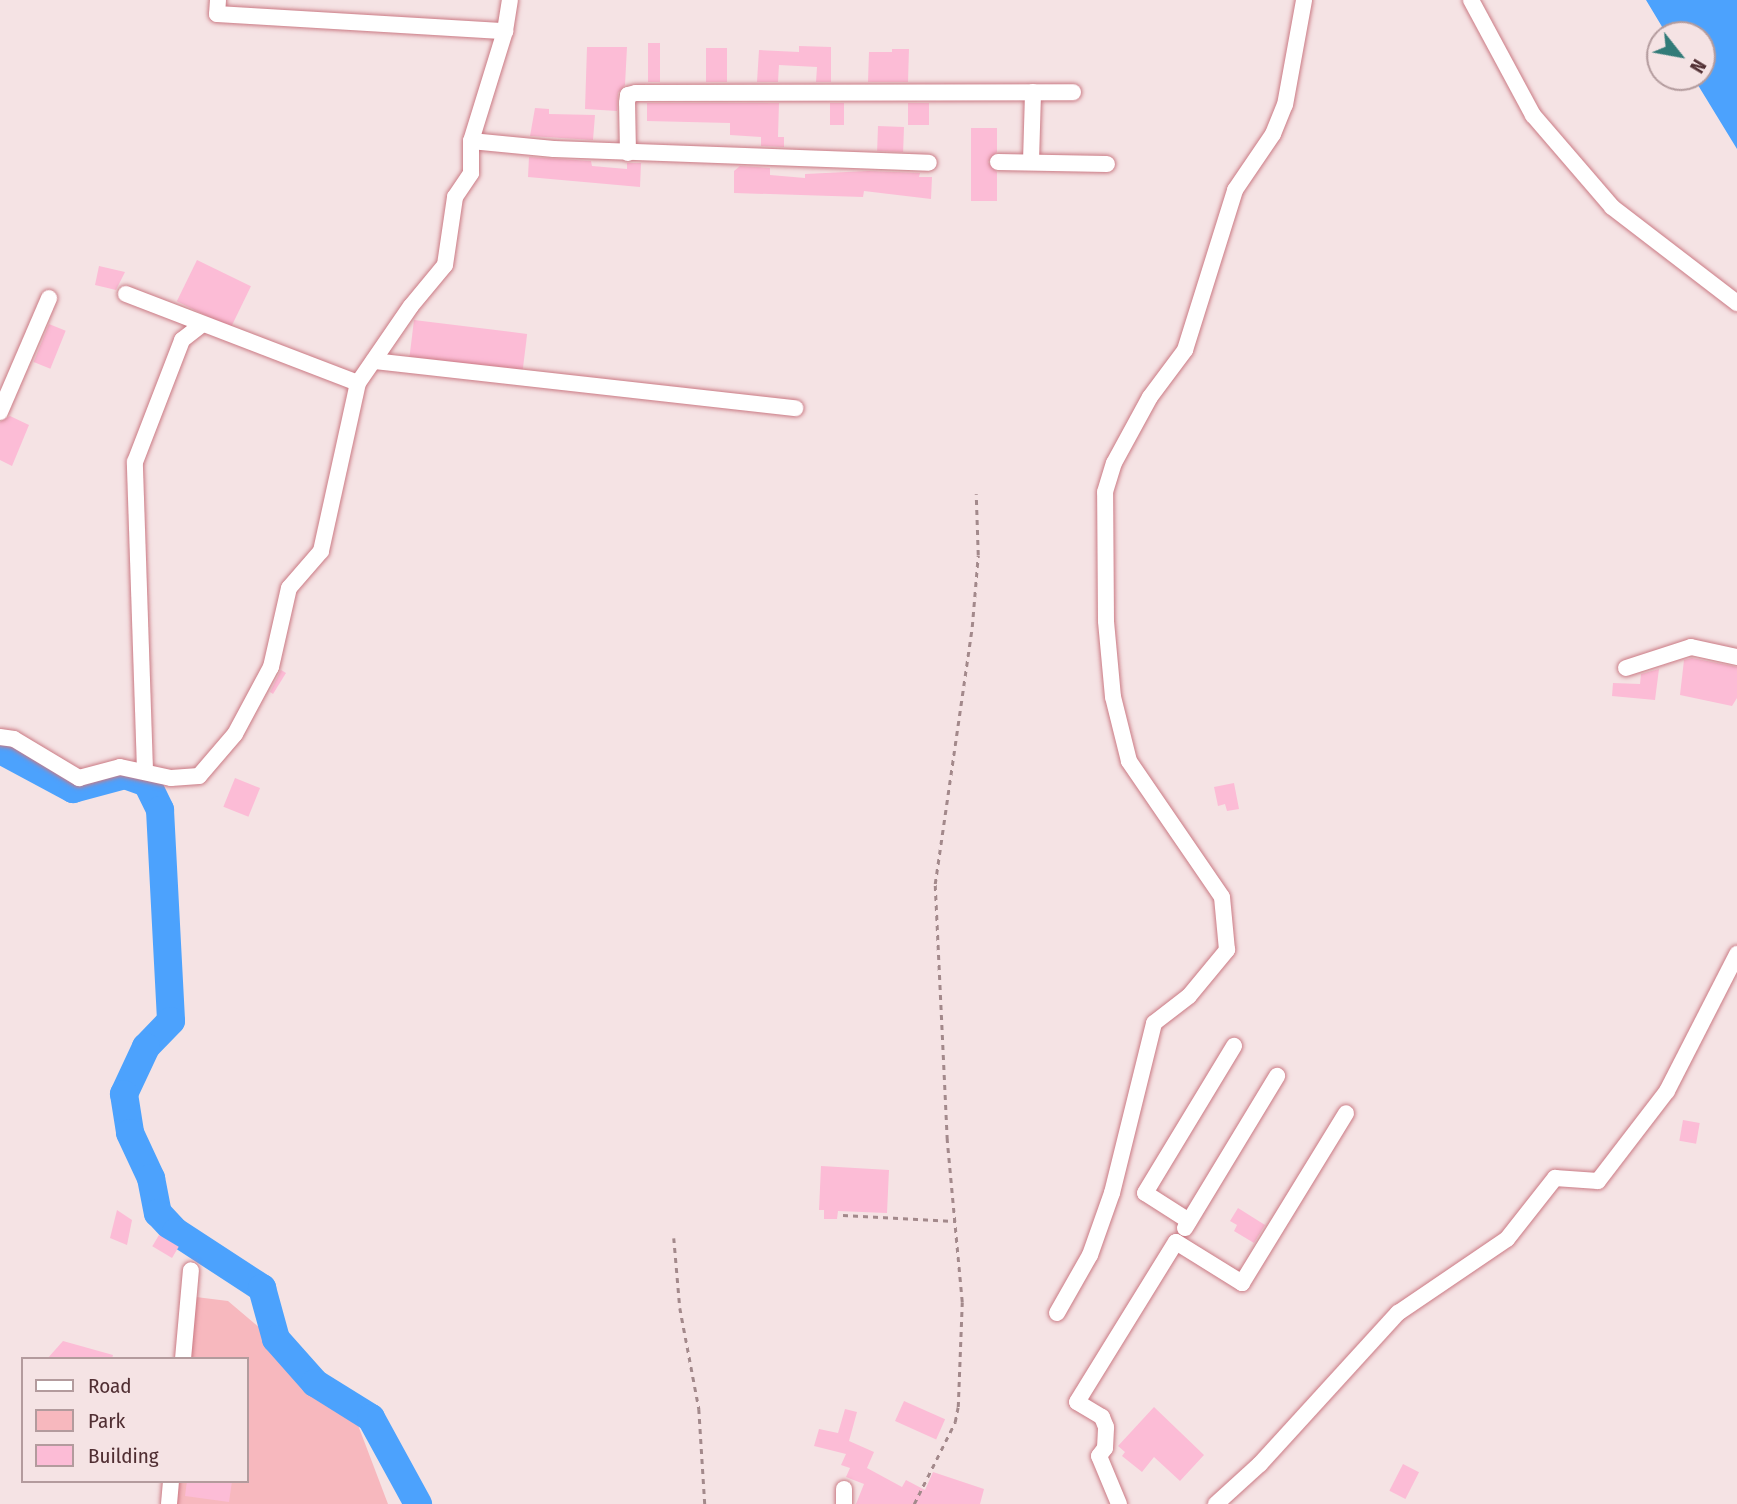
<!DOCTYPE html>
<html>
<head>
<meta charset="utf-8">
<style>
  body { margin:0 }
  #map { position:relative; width:1737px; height:1504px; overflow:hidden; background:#f5e3e4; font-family:"Fira Sans Condensed",sans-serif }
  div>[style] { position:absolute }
  .green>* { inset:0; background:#f7b8be }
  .water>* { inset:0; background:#4ca2fd }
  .river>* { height:28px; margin:-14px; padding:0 14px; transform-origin:14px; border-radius:14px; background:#4ca2fd }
  .building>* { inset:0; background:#fcbcd6; transform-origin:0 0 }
  .path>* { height:2.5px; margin-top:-1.25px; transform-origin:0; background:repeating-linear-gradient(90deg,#a3898b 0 5px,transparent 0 10px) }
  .roads { filter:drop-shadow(0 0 2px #ca7a84) drop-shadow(0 0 2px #ca7a84) }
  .street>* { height:16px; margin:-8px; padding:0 8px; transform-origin:8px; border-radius:8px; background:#fff }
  span { translate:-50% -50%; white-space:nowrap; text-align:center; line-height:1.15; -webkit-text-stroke:7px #f5e3e4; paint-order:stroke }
  .legend { position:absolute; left:21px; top:1357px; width:228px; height:126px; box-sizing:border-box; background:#f5e3e4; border:2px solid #b39b9d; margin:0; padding:9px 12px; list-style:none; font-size:21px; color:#512f33 }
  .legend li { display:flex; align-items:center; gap:14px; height:35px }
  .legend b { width:35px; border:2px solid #b39b9d }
  .north { position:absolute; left:1646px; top:21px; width:70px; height:70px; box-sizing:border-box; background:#f5e3e4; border:2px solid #b39b9d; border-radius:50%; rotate:121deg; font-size:19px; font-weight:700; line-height:28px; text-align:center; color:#512f33 }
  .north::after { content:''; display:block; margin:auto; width:24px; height:32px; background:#327b78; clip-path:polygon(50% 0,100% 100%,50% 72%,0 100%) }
</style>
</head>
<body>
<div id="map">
  <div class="green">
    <i style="clip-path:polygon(188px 1296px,228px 1301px,350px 1404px,388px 1504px,173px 1504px,175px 1481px,247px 1481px,247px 1359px,184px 1359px)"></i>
  </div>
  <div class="water">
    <i style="clip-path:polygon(1646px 0,1737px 0,1737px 149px,1693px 77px,1702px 77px,1702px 35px,1667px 35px)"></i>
  </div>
  <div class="river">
    <i style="left:0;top:750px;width:83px;rotate:28.1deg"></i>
    <i style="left:73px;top:789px;width:54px;rotate:-15.1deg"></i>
    <i style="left:125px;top:775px;width:23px;rotate:20deg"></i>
    <i style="left:147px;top:783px;width:30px;rotate:64deg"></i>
    <i style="left:160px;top:810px;width:211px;rotate:87deg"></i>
    <i style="left:171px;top:1021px;width:36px;rotate:134deg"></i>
    <i style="left:146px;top:1047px;width:52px;rotate:115.1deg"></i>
    <i style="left:124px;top:1094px;width:39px;rotate:81deg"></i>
    <i style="left:130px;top:1133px;width:50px;rotate:65deg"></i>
    <i style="left:151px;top:1178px;width:36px;rotate:79deg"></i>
    <i style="left:158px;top:1213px;width:26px;rotate:47deg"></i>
    <i style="left:176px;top:1232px;width:103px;rotate:33.1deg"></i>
    <i style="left:262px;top:1288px;width:53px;rotate:74.6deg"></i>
    <i style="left:276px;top:1339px;width:59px;rotate:48.4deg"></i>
    <i style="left:315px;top:1383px;width:66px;rotate:32deg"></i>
    <i style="left:371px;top:1418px;width:98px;rotate:61.3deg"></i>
  </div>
  <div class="building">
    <i style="left:648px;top:43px;width:12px;height:39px"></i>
    <i style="clip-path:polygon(799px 46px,831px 47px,831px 82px,816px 82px,817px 67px,779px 65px,778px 82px,757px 82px,759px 50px,799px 52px)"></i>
    <i style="clip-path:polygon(587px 47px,627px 47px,625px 85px,618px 93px,617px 111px,585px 109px)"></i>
    <i style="left:706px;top:48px;width:21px;height:34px"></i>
    <i style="clip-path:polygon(892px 49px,909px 49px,908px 82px,868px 82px,869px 52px,892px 52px)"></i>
    <i style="clip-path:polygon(647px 103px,779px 103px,778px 137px,784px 137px,784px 147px,761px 146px,761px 137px,730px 135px,730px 123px,647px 121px)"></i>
    <i style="left:830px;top:103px;width:14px;height:22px"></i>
    <i style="left:908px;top:103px;width:21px;height:22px"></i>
    <i style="clip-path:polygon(535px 108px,549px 109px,549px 114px,595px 115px,593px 140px,530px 136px)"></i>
    <i style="left:878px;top:126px;width:26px;height:25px;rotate:2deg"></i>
    <i style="clip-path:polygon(971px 128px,997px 128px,997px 152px,988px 162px,997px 172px,997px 201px,971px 201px)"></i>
    <i style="clip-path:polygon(529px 157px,591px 161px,592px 166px,627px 169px,627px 163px,641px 163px,640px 187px,528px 177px)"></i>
    <i style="clip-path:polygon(740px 166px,770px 168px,770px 175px,805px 178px,805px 174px,868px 171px,920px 173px,919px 177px,932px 177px,931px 199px,864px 191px,863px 197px,734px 193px,734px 171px)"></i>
    <i style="left:197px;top:260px;width:60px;height:46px;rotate:26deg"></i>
    <i style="clip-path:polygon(99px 266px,125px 272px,116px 290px,95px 285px)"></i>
    <i style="left:414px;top:320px;width:114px;height:37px;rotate:7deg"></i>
    <i style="left:49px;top:324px;width:18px;height:41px;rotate:22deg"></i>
    <i style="clip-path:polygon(10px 416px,29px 425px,12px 466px,0 460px,0 422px)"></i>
    <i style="clip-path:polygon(1692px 658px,1737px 667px,1737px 698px,1732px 706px,1680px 695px,1684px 660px)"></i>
    <i style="clip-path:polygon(1659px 669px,1655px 700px,1612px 696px,1613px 683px,1640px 684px,1641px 674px)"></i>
    <i style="clip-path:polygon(281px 670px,286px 673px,273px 694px,270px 692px)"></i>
    <i style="left:235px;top:778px;width:27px;height:31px;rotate:22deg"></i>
    <i style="clip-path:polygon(1234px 783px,1239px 809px,1227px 811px,1225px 804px,1218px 806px,1214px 787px)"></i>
    <i style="left:1683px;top:1120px;width:17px;height:21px;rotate:10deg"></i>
    <i style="clip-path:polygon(821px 1166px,889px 1170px,887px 1213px,838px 1211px,837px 1219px,824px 1219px,824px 1210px,819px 1210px)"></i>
    <i style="clip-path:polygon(1238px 1208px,1265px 1225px,1254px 1243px,1234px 1231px,1237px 1225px,1230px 1221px)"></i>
    <i style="clip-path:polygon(117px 1210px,132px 1220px,127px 1245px,110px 1238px)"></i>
    <i style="left:159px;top:1235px;width:23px;height:13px;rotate:31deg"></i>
    <i style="clip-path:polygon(63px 1341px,113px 1355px,112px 1359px,47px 1359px)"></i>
    <i style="left:904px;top:1401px;width:45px;height:22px;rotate:24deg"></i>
    <i style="clip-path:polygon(1154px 1407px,1204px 1455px,1180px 1481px,1154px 1457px,1142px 1472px,1122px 1456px,1125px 1452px,1118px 1446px)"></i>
    <i style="clip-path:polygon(845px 1409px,857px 1412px,849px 1441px,874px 1452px,867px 1468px,902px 1487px,906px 1480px,925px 1490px,933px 1472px,984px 1489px,980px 1504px,856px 1504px,864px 1484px,846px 1477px,850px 1468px,841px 1465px,846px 1454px,814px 1446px,819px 1429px,838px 1433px)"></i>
    <i style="left:1403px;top:1464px;width:18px;height:30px;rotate:27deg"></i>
    <i style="clip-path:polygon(187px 1481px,232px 1481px,229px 1502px,185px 1496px)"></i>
  </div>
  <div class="path">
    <i style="left:843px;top:1215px;width:111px;rotate:3.1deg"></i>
    <i style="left:674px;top:1238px;width:70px;rotate:85.1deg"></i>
    <i style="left:680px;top:1308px;width:103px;rotate:79.3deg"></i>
    <i style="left:699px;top:1409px;width:95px;rotate:86.4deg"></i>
    <i style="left:914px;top:1504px;width:92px;rotate:-63.4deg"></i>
    <i style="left:955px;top:1422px;width:15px;rotate:-79deg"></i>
    <i style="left:958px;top:1407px;width:105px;rotate:-87.8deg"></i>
    <i style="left:962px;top:1302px;width:163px;rotate:-95.3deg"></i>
    <i style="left:947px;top:1140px;width:256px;rotate:-92.7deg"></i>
    <i style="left:935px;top:884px;width:260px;rotate:-81.8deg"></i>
    <i style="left:972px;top:627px;width:72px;rotate:-85.2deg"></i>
    <i style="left:978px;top:555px;width:61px;rotate:-91.9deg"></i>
  </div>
  <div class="roads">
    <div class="street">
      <i style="left:218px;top:0;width:14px;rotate:94deg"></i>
      <i style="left:217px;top:14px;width:289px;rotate:3.4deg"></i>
      <i style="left:1471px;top:0;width:131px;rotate:61.7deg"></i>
      <i style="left:1533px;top:115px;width:121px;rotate:49.3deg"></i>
      <i style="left:1612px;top:207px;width:158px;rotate:37.5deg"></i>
      <i style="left:471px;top:141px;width:83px;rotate:5.5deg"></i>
      <i style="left:554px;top:149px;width:375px;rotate:2.1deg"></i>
      <i style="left:628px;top:153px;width:50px;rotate:-91.1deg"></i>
      <i style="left:627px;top:103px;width:8px;rotate:-83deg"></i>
      <i style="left:628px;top:95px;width:8px;rotate:-14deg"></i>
      <i style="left:636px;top:93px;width:437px;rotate:-0.1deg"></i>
      <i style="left:1031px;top:161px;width:69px;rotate:-88.3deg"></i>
      <i style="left:998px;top:162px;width:109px;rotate:1.1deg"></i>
      <i style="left:126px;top:294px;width:248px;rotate:21deg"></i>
      <i style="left:374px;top:361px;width:424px;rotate:6.4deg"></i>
      <i style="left:0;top:412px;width:124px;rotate:-66.7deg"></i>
      <i style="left:1626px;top:668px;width:68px;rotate:-17.9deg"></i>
      <i style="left:1691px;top:647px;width:47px;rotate:12.3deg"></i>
      <i style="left:0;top:737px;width:14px;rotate:8deg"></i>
      <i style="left:14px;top:739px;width:76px;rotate:31deg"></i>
      <i style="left:79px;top:778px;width:42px;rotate:-15deg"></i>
      <i style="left:120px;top:767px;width:52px;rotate:12.2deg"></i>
      <i style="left:171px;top:778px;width:28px;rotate:-4deg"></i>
      <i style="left:199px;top:776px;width:55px;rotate:-49.4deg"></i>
      <i style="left:235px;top:734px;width:76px;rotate:-61.8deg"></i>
      <i style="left:271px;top:667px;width:81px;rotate:-77.2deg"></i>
      <i style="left:289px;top:588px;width:49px;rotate:-49.1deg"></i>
      <i style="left:321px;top:551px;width:172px;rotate:-77.6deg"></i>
      <i style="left:358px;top:383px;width:93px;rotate:-55.5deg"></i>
      <i style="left:411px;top:306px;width:53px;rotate:-50.3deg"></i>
      <i style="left:445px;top:265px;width:69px;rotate:-81.6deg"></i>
      <i style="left:455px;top:197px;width:29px;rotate:-56deg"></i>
      <i style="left:471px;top:173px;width:32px;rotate:-90deg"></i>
      <i style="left:471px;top:141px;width:115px;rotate:-72.8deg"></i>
      <i style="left:505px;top:31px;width:31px;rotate:-81deg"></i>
      <i style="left:145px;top:770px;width:308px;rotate:-91.9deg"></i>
      <i style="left:135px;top:462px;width:131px;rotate:-68.9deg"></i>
      <i style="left:182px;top:340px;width:24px;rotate:-38deg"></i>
      <i style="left:1189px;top:1221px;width:52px;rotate:-147.5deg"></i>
      <i style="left:1145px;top:1193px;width:172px;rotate:-58.8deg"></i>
      <i style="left:1185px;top:1228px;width:178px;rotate:-58.8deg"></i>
      <i style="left:1057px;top:1313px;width:67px;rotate:-60.4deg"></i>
      <i style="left:1090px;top:1255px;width:66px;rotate:-70.5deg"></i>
      <i style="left:1112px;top:1193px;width:175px;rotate:-76.1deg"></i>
      <i style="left:1154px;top:1023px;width:44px;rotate:-37.6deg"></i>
      <i style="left:1189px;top:996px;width:60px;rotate:-50.4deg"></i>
      <i style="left:1227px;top:950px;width:53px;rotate:-95.4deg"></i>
      <i style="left:1222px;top:897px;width:165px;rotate:-124.4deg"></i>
      <i style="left:1129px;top:761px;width:66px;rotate:-104deg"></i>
      <i style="left:1113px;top:697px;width:76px;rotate:-95.3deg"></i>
      <i style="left:1106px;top:621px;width:129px;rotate:-90.4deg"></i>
      <i style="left:1105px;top:492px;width:30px;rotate:-73deg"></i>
      <i style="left:1114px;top:463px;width:75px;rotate:-61.4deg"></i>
      <i style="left:1150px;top:397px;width:59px;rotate:-53.3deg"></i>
      <i style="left:1185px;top:350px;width:168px;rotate:-72.6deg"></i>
      <i style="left:1235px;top:190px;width:68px;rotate:-55.8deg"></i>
      <i style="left:1273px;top:134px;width:31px;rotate:-68deg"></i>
      <i style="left:1285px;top:105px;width:107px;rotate:-79.7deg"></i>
      <i style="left:183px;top:1359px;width:89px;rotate:-84.9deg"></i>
      <i style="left:844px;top:1489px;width:15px;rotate:90deg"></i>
      <i style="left:169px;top:1504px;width:23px;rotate:-85deg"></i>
      <i style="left:1119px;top:1504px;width:52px;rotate:-112.6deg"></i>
      <i style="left:1099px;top:1456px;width:10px;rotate:-53deg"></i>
      <i style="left:1105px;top:1448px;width:21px;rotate:-87deg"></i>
      <i style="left:1106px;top:1427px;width:11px;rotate:-112deg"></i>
      <i style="left:1102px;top:1417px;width:29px;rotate:-149deg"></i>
      <i style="left:1077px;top:1402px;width:188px;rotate:-58.3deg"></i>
      <i style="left:1176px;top:1242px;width:78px;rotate:31.8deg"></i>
      <i style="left:1242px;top:1283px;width:199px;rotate:-58.5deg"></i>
      <i style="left:1216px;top:1504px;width:59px;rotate:-42.3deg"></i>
      <i style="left:1260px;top:1464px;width:205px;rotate:-47.6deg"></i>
      <i style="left:1398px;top:1313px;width:132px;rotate:-34.2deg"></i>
      <i style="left:1507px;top:1239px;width:78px;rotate:-51.8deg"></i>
      <i style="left:1555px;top:1178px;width:43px;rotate:4deg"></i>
      <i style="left:1598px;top:1181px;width:113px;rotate:-52.5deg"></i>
      <i style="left:1667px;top:1091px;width:154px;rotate:-62.9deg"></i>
    </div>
  </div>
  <ul class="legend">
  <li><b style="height:9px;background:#fff"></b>Road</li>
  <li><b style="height:19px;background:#f7b8be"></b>Park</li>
  <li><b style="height:19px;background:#fcbcd6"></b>Building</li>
  </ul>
  <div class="north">N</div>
</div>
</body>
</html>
